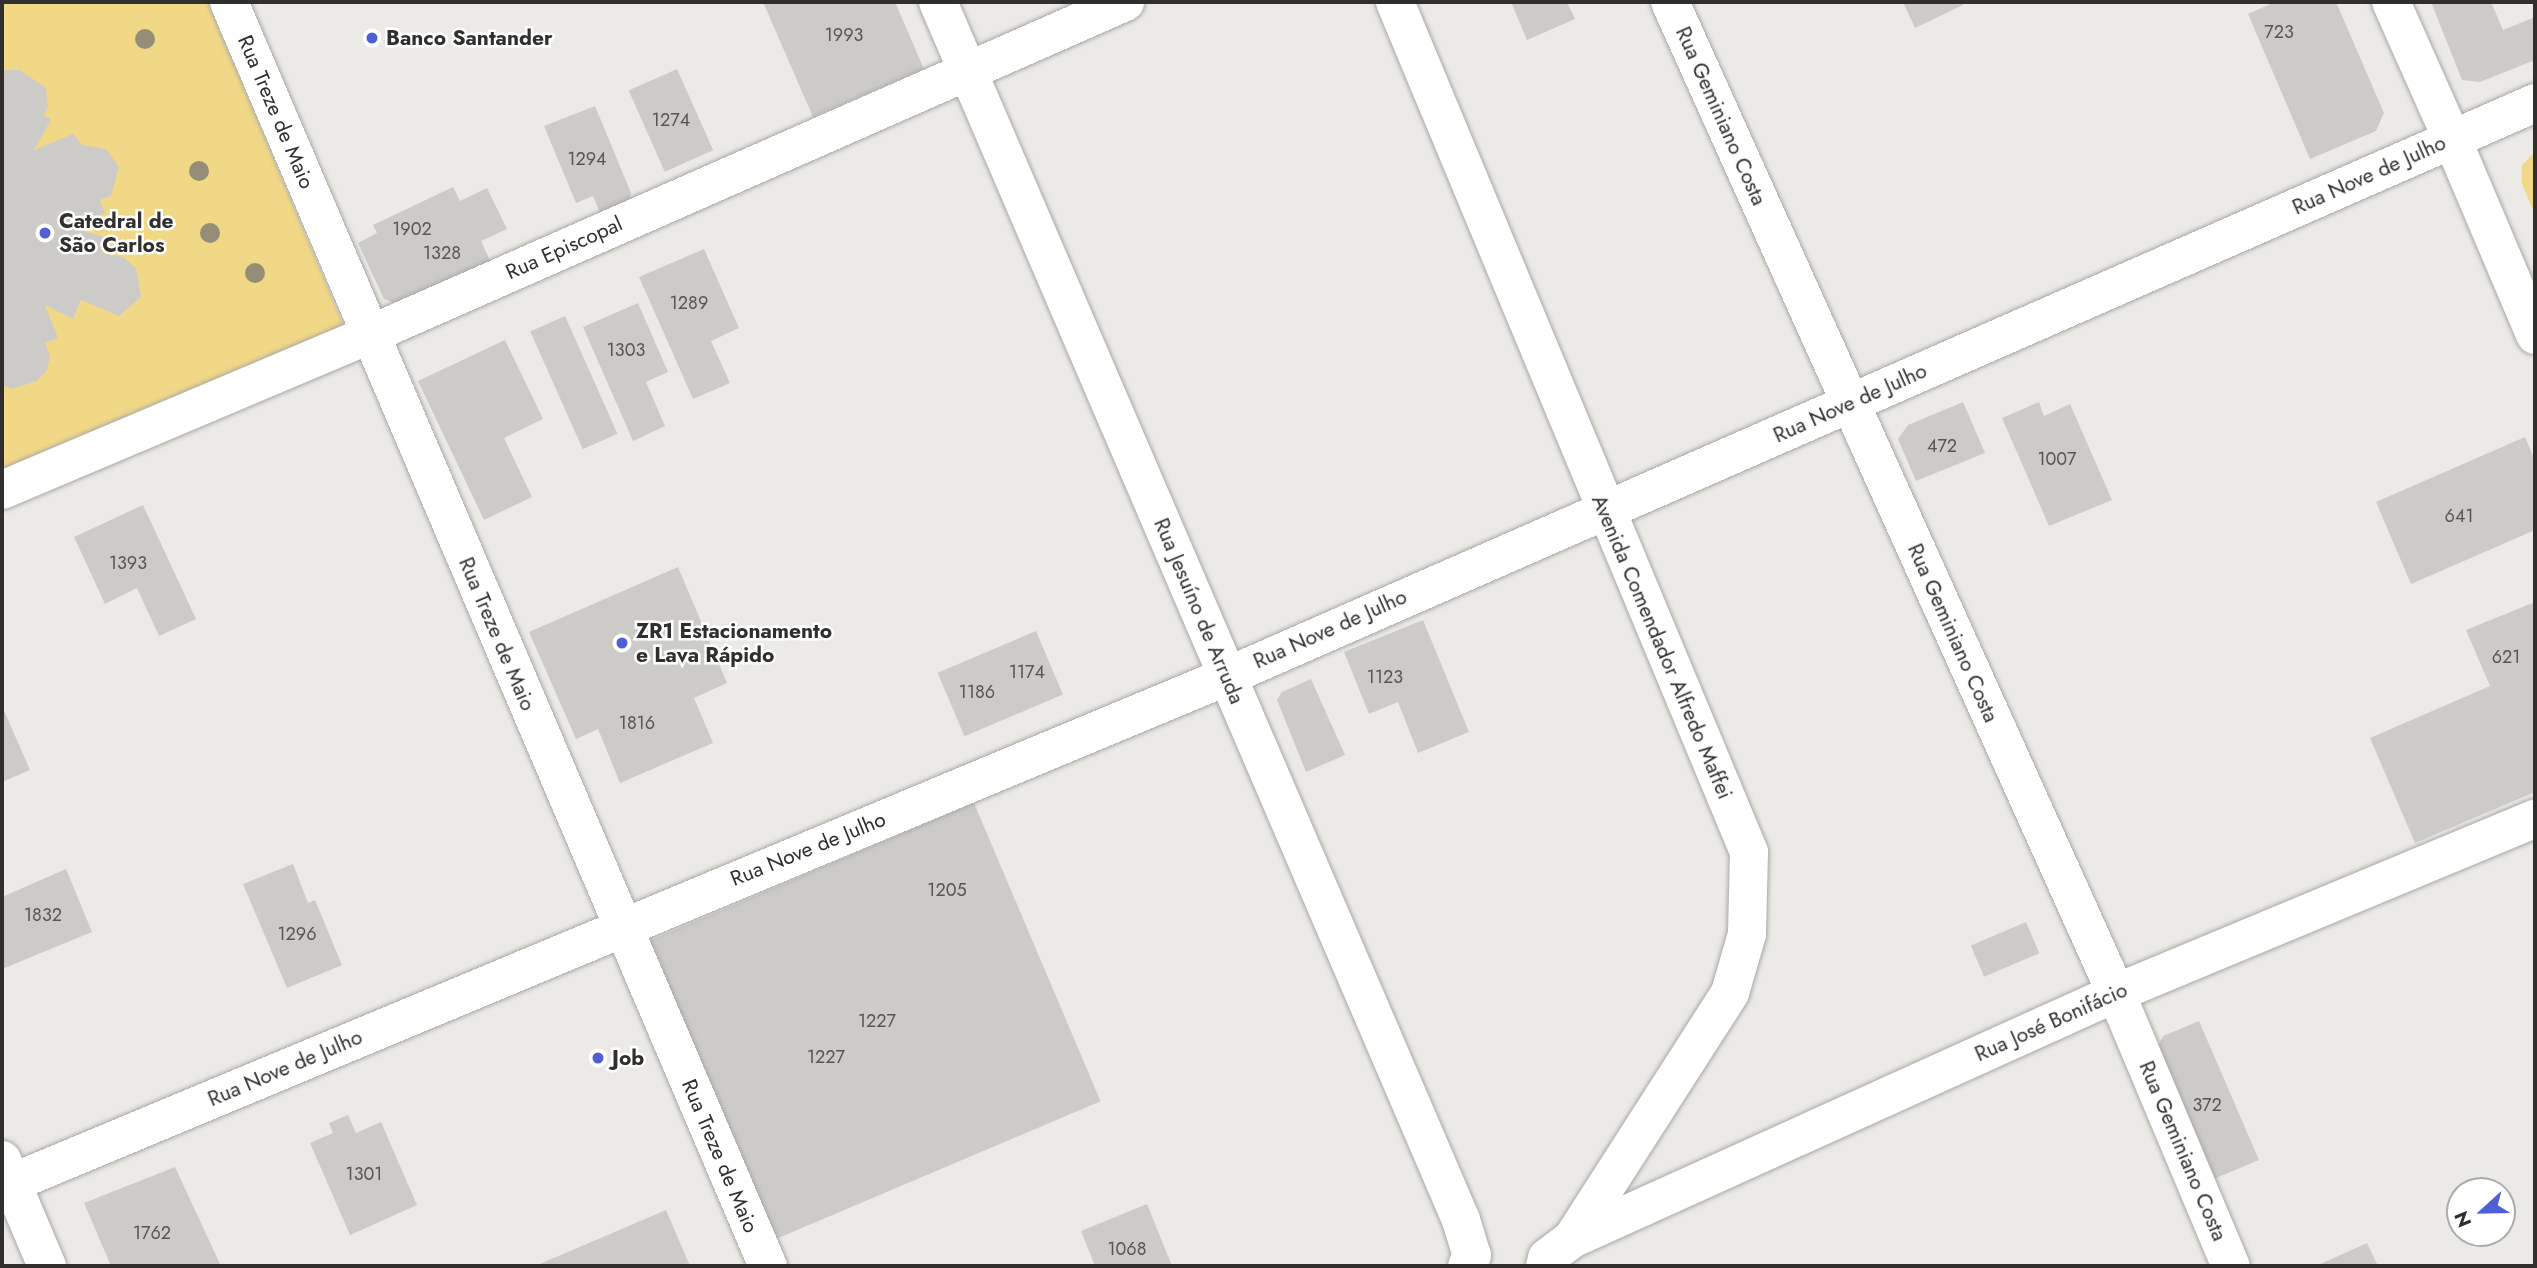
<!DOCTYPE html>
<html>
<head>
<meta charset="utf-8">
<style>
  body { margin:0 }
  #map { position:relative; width:2537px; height:1268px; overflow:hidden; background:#ebeae7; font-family:Jost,sans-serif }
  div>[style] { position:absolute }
  .green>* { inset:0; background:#f1d887 }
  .building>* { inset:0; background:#cccbc8; transform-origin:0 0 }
  .roads { filter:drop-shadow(0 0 2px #a9a8a5) drop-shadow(0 0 2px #a9a8a5) }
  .street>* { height:38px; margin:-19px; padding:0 19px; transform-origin:19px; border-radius:19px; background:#fff }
  .secondary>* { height:38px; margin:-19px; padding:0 19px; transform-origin:19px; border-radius:19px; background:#fff }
  .primary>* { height:38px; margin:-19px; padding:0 19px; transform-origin:19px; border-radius:19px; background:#fff }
  .trees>* { width:20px; height:20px; margin:-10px; border-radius:50%; background:#948e78 }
  .dots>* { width:19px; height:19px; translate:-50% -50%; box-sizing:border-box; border:4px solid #fff; border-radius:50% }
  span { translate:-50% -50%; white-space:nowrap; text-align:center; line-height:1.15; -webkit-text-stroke:5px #fff; paint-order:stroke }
  .number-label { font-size:18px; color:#575654 }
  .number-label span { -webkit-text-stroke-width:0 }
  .poi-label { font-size:21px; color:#302f2e; font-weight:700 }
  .left { translate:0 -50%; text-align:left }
  .street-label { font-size:21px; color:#302f2e }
  .frame { position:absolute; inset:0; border:4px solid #302f2e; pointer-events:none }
  .north { position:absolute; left:2446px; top:1177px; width:70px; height:70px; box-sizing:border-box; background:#fff; border:2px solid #acacab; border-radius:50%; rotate:248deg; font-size:19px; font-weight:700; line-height:28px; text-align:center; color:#302f2e }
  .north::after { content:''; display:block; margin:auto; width:24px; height:32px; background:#4f60d6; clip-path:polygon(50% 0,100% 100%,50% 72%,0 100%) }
</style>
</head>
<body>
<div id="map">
  <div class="green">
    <i style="clip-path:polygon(2px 2px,208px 2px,344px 326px,2px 469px)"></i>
    <i style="clip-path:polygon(2535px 152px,2535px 215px,2522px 184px,2522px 165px)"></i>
  </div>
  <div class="building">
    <i style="clip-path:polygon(763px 2px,895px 2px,924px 69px,813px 117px)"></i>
    <i style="clip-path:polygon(1511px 2px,1567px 2px,1575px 19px,1527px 40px)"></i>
    <i style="clip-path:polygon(1903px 2px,1962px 2px,1963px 5px,1915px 28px)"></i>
    <i style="clip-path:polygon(2275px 2px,2336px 2px,2384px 113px,2376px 131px,2310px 159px,2248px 14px)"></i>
    <i style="clip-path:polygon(2431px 2px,2491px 2px,2503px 30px,2535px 17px,2535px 60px,2480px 82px,2462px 80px)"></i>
    <i style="left:677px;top:69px;width:89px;height:53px;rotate:66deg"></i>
    <i style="clip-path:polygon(2px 70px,20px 70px,46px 88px,48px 107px,44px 115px,51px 120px,34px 150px,73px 134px,82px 145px,106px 149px,119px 167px,111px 196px,100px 200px,105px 213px,71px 227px,107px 238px,102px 253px,123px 257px,136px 268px,141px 297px,119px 316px,81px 300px,73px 319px,45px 305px,58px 338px,45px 343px,50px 356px,47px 370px,37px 381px,12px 389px,2px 385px)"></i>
    <i style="clip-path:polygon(595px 106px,631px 193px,629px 206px,602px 217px,593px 196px,576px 203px,544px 126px)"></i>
    <i style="clip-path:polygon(453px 187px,460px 201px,487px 188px,507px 229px,481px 241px,492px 265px,402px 306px,384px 299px,358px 243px,377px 233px,373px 225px)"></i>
    <i style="clip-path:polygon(704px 249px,739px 328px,711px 341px,730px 383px,693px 399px,639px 277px)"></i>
    <i style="clip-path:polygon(638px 303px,668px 372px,646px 382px,665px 426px,633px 441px,583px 327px)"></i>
    <i style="left:565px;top:316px;width:129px;height:38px;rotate:66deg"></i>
    <i style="clip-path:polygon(505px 340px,543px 419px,504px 438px,532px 497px,484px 520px,418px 381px)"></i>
    <i style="clip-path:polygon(1963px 402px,1985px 453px,1916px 481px,1898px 439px,1908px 425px)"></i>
    <i style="clip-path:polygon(2039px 402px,2044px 416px,2070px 404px,2112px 500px,2049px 526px,2002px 418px)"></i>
    <i style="clip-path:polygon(2525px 437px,2535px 461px,2535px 530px,2411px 584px,2376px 502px)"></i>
    <i style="clip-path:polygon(143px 505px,196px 619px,159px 636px,137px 588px,105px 604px,74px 537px)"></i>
    <i style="clip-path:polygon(678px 567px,727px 683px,694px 698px,713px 743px,620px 783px,598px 729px,576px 739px,529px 632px)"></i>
    <i style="clip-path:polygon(2535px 602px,2535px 792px,2415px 843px,2370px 738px,2490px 686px,2466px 630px)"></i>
    <i style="clip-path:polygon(1423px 620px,1469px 732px,1418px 753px,1398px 702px,1369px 714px,1344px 652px)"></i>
    <i style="left:1036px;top:631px;width:69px;height:107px;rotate:67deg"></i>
    <i style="clip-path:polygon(1311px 679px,1345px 755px,1306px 772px,1277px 700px,1282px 692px)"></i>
    <i style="clip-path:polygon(2px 706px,30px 770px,2px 782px)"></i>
    <i style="left:974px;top:803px;width:324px;height:352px;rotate:67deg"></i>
    <i style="clip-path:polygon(293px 864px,308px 903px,315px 900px,342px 965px,287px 988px,243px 884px)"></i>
    <i style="clip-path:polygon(66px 869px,92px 932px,2px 969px,2px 897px)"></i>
    <i style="left:2026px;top:922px;width:34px;height:60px;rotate:67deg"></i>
    <i style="clip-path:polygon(2199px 1021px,2259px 1160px,2211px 1180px,2156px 1051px,2163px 1036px)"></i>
    <i style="clip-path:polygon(348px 1115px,356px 1133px,381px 1122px,417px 1205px,350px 1235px,310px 1143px,333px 1133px,329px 1123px)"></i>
    <i style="clip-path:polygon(175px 1167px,220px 1264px,111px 1266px,84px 1203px)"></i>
    <i style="clip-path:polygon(1147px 1204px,1172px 1266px,1095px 1266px,1081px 1231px)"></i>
    <i style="clip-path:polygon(666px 1210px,690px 1266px,535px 1266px)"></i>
    <i style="clip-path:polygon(2367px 1243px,2378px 1266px,2316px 1266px)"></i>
  </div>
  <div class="roads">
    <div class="street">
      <i style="left:2391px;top:2px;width:150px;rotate:66deg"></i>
    </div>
    <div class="secondary">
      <i style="left:229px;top:2px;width:1374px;rotate:66.91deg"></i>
      <i style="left:1670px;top:2px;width:1087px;rotate:65.77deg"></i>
      <i style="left:2116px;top:993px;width:296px;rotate:67.2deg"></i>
      <i style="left:2452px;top:139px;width:213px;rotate:67deg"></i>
      <i style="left:2px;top:1160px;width:115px;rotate:67deg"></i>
      <i style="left:2px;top:1187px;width:1328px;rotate:-22.63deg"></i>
      <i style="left:1228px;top:676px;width:1427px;rotate:-23.67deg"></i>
      <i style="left:1572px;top:1239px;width:597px;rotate:-24.33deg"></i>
      <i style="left:2116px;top:993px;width:454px;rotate:-22.6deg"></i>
    </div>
    <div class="primary">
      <i style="left:938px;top:2px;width:1326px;rotate:66.76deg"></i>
      <i style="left:1461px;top:1220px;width:37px;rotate:73deg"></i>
      <i style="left:1472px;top:1255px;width:12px;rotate:114deg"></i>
      <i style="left:1395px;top:2px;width:921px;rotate:67.39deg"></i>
      <i style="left:1749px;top:852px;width:82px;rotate:91.4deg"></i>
      <i style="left:1747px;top:934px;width:61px;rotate:106.1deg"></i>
      <i style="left:1730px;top:993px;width:292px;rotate:122.7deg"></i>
      <i style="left:1572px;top:1239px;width:31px;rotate:143deg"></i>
      <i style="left:1547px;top:1258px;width:8px;rotate:104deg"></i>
      <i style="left:2px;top:490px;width:401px;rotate:-22.9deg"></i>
      <i style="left:371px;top:334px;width:824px;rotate:-23.76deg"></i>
    </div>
  </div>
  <div class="trees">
    <i style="left:145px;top:39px"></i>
    <i style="left:199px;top:171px"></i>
    <i style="left:210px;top:233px"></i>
    <i style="left:255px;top:273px"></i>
  </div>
  <div class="dots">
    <i style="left:372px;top:38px;background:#4f60d6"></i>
    <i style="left:45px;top:233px;background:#4f60d6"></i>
    <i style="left:622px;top:643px;background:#4f60d6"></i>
    <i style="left:598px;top:1058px;background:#4f60d6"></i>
  </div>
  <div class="number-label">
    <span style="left:2279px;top:32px">723</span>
    <span style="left:844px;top:35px">1993</span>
    <span style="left:671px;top:120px">1274</span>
    <span style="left:587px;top:159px">1294</span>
    <span style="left:412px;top:229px">1902</span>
    <span style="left:442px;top:253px">1328</span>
    <span style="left:689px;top:303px">1289</span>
    <span style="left:626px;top:350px">1303</span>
    <span style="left:1942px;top:446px">472</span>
    <span style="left:2057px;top:459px">1007</span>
    <span style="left:2459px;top:516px">641</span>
    <span style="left:128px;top:563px">1393</span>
    <span style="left:2506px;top:657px">621</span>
    <span style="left:1027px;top:672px">1174</span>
    <span style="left:1385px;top:677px">1123</span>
    <span style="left:977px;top:692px">1186</span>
    <span style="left:637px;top:723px">1816</span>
    <span style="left:947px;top:890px">1205</span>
    <span style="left:43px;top:915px">1832</span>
    <span style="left:297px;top:934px">1296</span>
    <span style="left:877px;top:1021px">1227</span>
    <span style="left:826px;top:1057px">1227</span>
    <span style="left:2207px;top:1105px">372</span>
    <span style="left:364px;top:1174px">1301</span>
    <span style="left:152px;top:1233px">1762</span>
    <span style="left:1127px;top:1249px">1068</span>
  </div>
  <div class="poi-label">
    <span class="left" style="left:386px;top:38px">Banco Santander</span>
    <span class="left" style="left:59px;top:233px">Catedral de<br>São Carlos</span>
    <span class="left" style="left:636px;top:643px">ZR1 Estacionamento<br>e Lava Rápido</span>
    <span class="left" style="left:612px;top:1058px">Job</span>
  </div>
  <div class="street-label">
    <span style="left:276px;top:112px;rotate:67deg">Rua Treze de Maio</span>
    <span style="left:1721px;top:116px;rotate:66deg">Rua Geminiano Costa</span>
    <span style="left:2369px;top:175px;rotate:-24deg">Rua Nove de Julho</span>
    <span style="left:564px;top:248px;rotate:-24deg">Rua Episcopal</span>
    <span style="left:1850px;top:403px;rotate:-24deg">Rua Nove de Julho</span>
    <span style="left:1199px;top:611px;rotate:67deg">Rua Jesuíno de Arruda</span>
    <span style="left:1330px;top:629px;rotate:-24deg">Rua Nove de Julho</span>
    <span style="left:1953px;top:633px;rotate:66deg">Rua Geminiano Costa</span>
    <span style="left:497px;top:634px;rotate:67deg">Rua Treze de Maio</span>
    <span style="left:1662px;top:647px;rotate:67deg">Avenida Comendador Alfredo Maffei</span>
    <span style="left:808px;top:849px;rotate:-22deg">Rua Nove de Julho</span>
    <span style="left:2051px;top:1022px;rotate:-24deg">Rua José Bonifácio</span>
    <span style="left:285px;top:1068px;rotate:-23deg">Rua Nove de Julho</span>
    <span style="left:2183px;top:1151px;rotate:67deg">Rua Geminiano Costa</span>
    <span style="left:720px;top:1156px;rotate:67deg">Rua Treze de Maio</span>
  </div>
  <div class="frame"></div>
  <div class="north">N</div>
</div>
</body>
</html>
